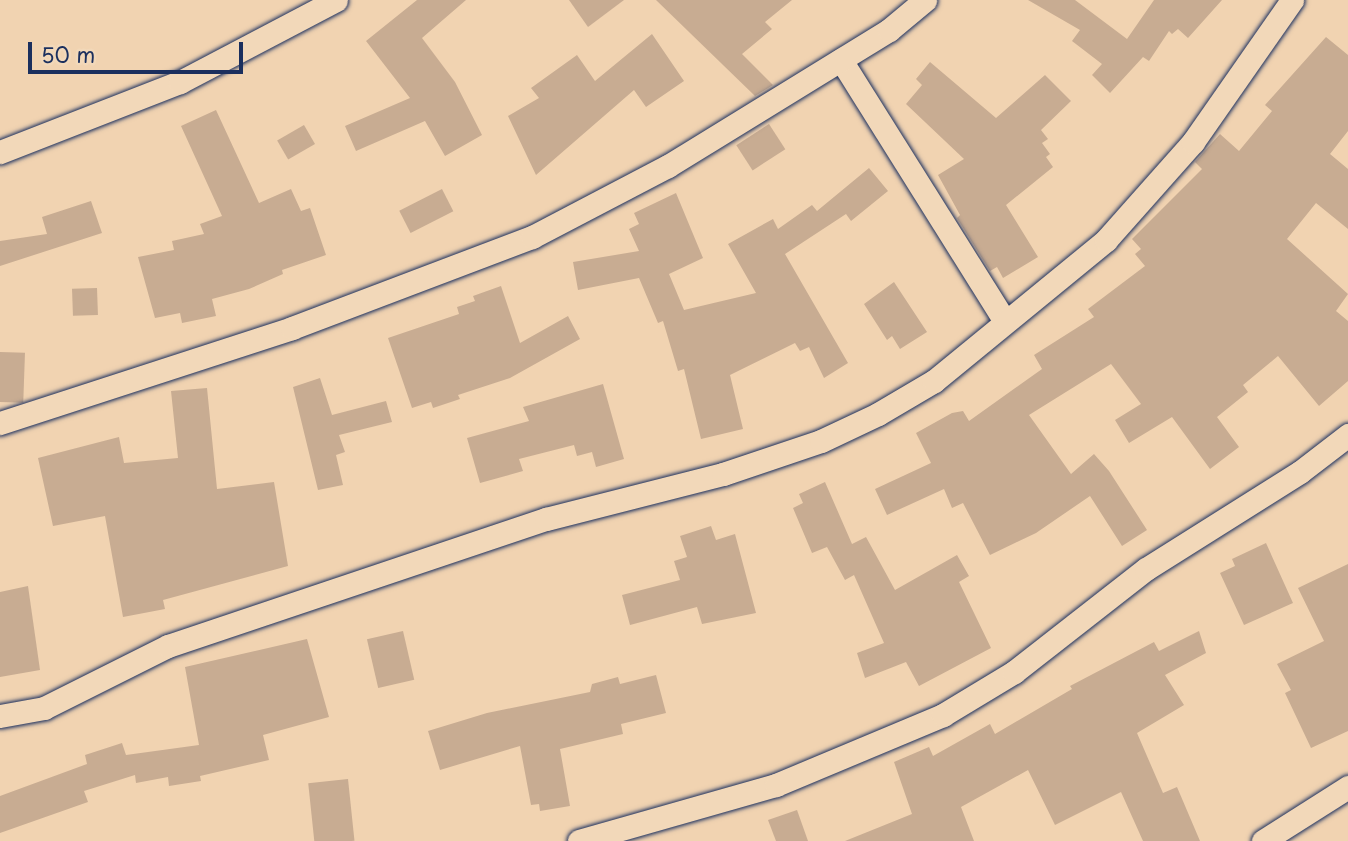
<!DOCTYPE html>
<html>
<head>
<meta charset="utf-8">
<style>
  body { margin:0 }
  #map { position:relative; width:1348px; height:841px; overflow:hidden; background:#f1d3b1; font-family:"Playpen Sans",sans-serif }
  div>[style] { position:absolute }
  .building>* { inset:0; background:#c8ac92; transform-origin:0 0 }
  .roads { filter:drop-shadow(0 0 2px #1b2f5e) drop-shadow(0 0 2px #1b2f5e) }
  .minor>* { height:23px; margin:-11.5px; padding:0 11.5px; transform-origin:11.5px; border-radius:11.5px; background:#f2d8b9 }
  span { translate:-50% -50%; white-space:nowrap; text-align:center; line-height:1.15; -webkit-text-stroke:5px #f2d8b9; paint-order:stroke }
  .scale { position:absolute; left:28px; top:42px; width:215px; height:32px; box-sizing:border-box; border:4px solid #1b2f5e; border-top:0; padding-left:9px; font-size:21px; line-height:24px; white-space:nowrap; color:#1b2f5e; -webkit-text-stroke:5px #f2d8b9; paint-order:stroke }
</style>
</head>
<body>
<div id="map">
  <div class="building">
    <i style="clip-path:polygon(417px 0,466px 0,422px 38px,455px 82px,482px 135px,445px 156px,425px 121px,356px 151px,345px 126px,410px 98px,366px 41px)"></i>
    <i style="clip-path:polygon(569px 0,624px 0,588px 27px)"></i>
    <i style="clip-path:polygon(656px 0,792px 0,765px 22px,772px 29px,742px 54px,773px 85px,755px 96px)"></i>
    <i style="clip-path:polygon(1028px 0,1075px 0,1127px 39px,1154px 0,1222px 0,1188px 38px,1178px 29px,1172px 34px,1169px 31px,1149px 61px,1143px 57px,1110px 93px,1092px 75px,1102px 64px,1072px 41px,1080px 30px)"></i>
    <i style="clip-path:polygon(652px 34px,684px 81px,646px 107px,634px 90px,536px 175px,508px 116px,539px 98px,531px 88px,577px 55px,595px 81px)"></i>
    <i style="clip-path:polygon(1326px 37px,1348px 55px,1348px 131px,1330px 154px,1348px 169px,1348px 229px,1316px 203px,1287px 239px,1348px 294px,1336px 311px,1348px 321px,1348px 381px,1319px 406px,1278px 356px,1243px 385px,1248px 392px,1217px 417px,1239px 447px,1210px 469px,1172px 417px,1129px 443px,1115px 420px,1141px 404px,1111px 364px,1029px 415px,1071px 474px,1094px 454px,1109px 471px,1147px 530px,1122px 546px,1090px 496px,1036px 533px,990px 555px,963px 503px,952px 508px,944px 489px,887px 515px,875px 489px,931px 463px,916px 433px,952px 413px,963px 411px,969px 421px,1042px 369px,1034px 355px,1094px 317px,1088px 309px,1145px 266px,1135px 254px,1141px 249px,1132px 239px,1202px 169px,1195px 162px,1220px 134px,1239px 151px,1272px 111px,1265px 105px)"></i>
    <i style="clip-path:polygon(930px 62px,996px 118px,1045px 75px,1071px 101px,1041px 130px,1048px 139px,1042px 143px,1050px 154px,1046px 157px,1053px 167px,1006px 205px,1038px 257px,1003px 278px,997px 267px,990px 271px,957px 218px,960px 215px,938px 175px,964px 159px,906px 104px,922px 85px,916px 79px)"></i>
    <i style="clip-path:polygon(216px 110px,259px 203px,291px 189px,301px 211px,310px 208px,326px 255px,282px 270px,283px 274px,249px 289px,212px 299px,216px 316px,182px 323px,180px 313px,155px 318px,138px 257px,174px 250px,172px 241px,204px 234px,200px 224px,222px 216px,181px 126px)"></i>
    <i style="left:769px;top:124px;width:30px;height:39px;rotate:57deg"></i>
    <i style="left:304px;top:125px;width:22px;height:31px;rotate:60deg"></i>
    <i style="clip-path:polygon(869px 168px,888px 191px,851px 221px,846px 214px,785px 254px,848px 363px,824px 378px,809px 347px,800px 351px,795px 343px,730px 375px,743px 429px,701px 439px,684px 369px,678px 371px,663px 321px,658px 323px,639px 278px,578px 290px,573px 262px,639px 251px,629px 229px,639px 224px,634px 213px,676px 193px,703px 258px,669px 274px,684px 310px,756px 293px,728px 244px,773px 219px,778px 229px,812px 205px,817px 211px)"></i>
    <i style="left:442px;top:189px;width:25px;height:48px;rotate:63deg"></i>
    <i style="clip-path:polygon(91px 201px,102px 233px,0 266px,0 241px,47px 234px,42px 217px)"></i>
    <i style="clip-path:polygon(894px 282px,927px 332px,900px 349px,892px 336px,887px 340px,864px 304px)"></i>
    <i style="clip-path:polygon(501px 286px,520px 343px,568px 316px,580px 339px,510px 378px,458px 395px,460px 399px,433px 408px,431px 402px,412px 408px,388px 338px,459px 314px,457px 307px,475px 301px,473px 296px)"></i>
    <i style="left:97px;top:288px;width:27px;height:25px;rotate:88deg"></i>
    <i style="left:0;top:352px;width:25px;height:50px;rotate:2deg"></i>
    <i style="clip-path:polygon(320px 378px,332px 415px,386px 401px,392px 422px,339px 435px,345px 452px,336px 455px,343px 485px,318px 490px,293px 387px)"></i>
    <i style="clip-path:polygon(603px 384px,624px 459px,596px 467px,592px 452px,577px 456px,574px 445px,519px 459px,523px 471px,480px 483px,467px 438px,529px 421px,523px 407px)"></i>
    <i style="clip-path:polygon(207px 388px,217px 489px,274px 482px,288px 566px,163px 600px,165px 609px,123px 617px,105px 516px,53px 526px,38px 458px,119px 437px,124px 463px,178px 458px,171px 391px)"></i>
    <i style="clip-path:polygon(825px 482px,852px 544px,866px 537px,895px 590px,957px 555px,969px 576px,959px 582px,991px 648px,919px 686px,906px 662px,865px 678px,857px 653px,884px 643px,854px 575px,845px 580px,827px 547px,812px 553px,793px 508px,803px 503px,799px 494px)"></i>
    <i style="clip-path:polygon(711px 526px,716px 540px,735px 534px,756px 613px,702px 624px,697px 607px,630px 625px,622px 595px,680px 580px,674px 561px,687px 557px,680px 536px)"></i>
    <i style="clip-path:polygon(1266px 543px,1293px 603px,1244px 625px,1220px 573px,1235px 566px,1232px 559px)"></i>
    <i style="clip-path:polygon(1348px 564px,1348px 731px,1311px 748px,1285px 693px,1291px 690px,1277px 664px,1324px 641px,1298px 588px)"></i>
    <i style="clip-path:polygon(28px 586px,40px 670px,0 677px,0 592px)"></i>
    <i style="left:403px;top:631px;width:50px;height:37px;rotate:77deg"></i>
    <i style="clip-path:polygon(1199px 631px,1206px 653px,1165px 675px,1184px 705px,1137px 733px,1163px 793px,1177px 787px,1200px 841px,1143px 841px,1121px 792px,1055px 825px,1028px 770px,961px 807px,974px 841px,845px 841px,912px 814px,894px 762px,929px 747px,933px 756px,990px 724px,995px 734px,1072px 689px,1070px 686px,1154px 642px,1159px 651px)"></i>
    <i style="clip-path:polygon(307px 639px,329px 717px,263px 735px,269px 760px,200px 776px,201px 781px,169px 786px,168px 777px,136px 783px,135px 775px,84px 791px,88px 802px,0 833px,0 796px,87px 764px,85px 755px,122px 743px,126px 755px,199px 745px,185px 667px)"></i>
    <i style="clip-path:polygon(656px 675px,666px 713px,621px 724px,623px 734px,560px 749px,570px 806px,540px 811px,539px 804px,531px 805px,520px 746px,440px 770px,428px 731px,487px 713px,590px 692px,592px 684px,618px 677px,620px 684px)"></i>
    <i style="left:348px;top:779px;width:62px;height:40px;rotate:84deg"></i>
    <i style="clip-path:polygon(797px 810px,808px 841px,776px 841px,768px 820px)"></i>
  </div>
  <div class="roads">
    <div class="minor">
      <i style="left:841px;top:60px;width:308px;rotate:57.9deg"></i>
      <i style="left:0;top:152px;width:193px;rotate:-21.3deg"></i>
      <i style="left:180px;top:82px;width:176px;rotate:-27.7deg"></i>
      <i style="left:0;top:423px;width:307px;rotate:-18deg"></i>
      <i style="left:292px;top:328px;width:257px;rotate:-20.8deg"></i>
      <i style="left:532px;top:237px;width:153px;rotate:-27.6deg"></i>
      <i style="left:668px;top:166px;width:259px;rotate:-31.6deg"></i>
      <i style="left:889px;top:30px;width:47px;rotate:-39.8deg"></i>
      <i style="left:0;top:716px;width:45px;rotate:-10.3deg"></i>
      <i style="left:44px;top:708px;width:139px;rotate:-26.6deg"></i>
      <i style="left:168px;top:646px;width:399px;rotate:-18.6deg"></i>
      <i style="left:546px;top:519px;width:183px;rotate:-14.3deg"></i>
      <i style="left:723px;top:474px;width:103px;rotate:-18.6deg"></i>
      <i style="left:821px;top:441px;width:63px;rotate:-25.3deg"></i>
      <i style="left:878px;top:414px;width:65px;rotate:-30.5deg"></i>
      <i style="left:934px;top:381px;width:222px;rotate:-39.3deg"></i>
      <i style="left:1106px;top:240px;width:131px;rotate:-48.4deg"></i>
      <i style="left:1193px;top:142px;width:173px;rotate:-55.1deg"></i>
      <i style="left:579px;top:841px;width:205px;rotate:-15.9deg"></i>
      <i style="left:776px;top:785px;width:181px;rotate:-22.7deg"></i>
      <i style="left:943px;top:715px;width:83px;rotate:-31.2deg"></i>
      <i style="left:1014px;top:672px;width:167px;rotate:-38deg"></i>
      <i style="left:1146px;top:569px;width:182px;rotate:-32.2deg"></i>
      <i style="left:1300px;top:472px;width:61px;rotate:-37.6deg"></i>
      <i style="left:1263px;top:841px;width:101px;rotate:-32.4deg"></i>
    </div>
  </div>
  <div class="scale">50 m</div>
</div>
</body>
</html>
